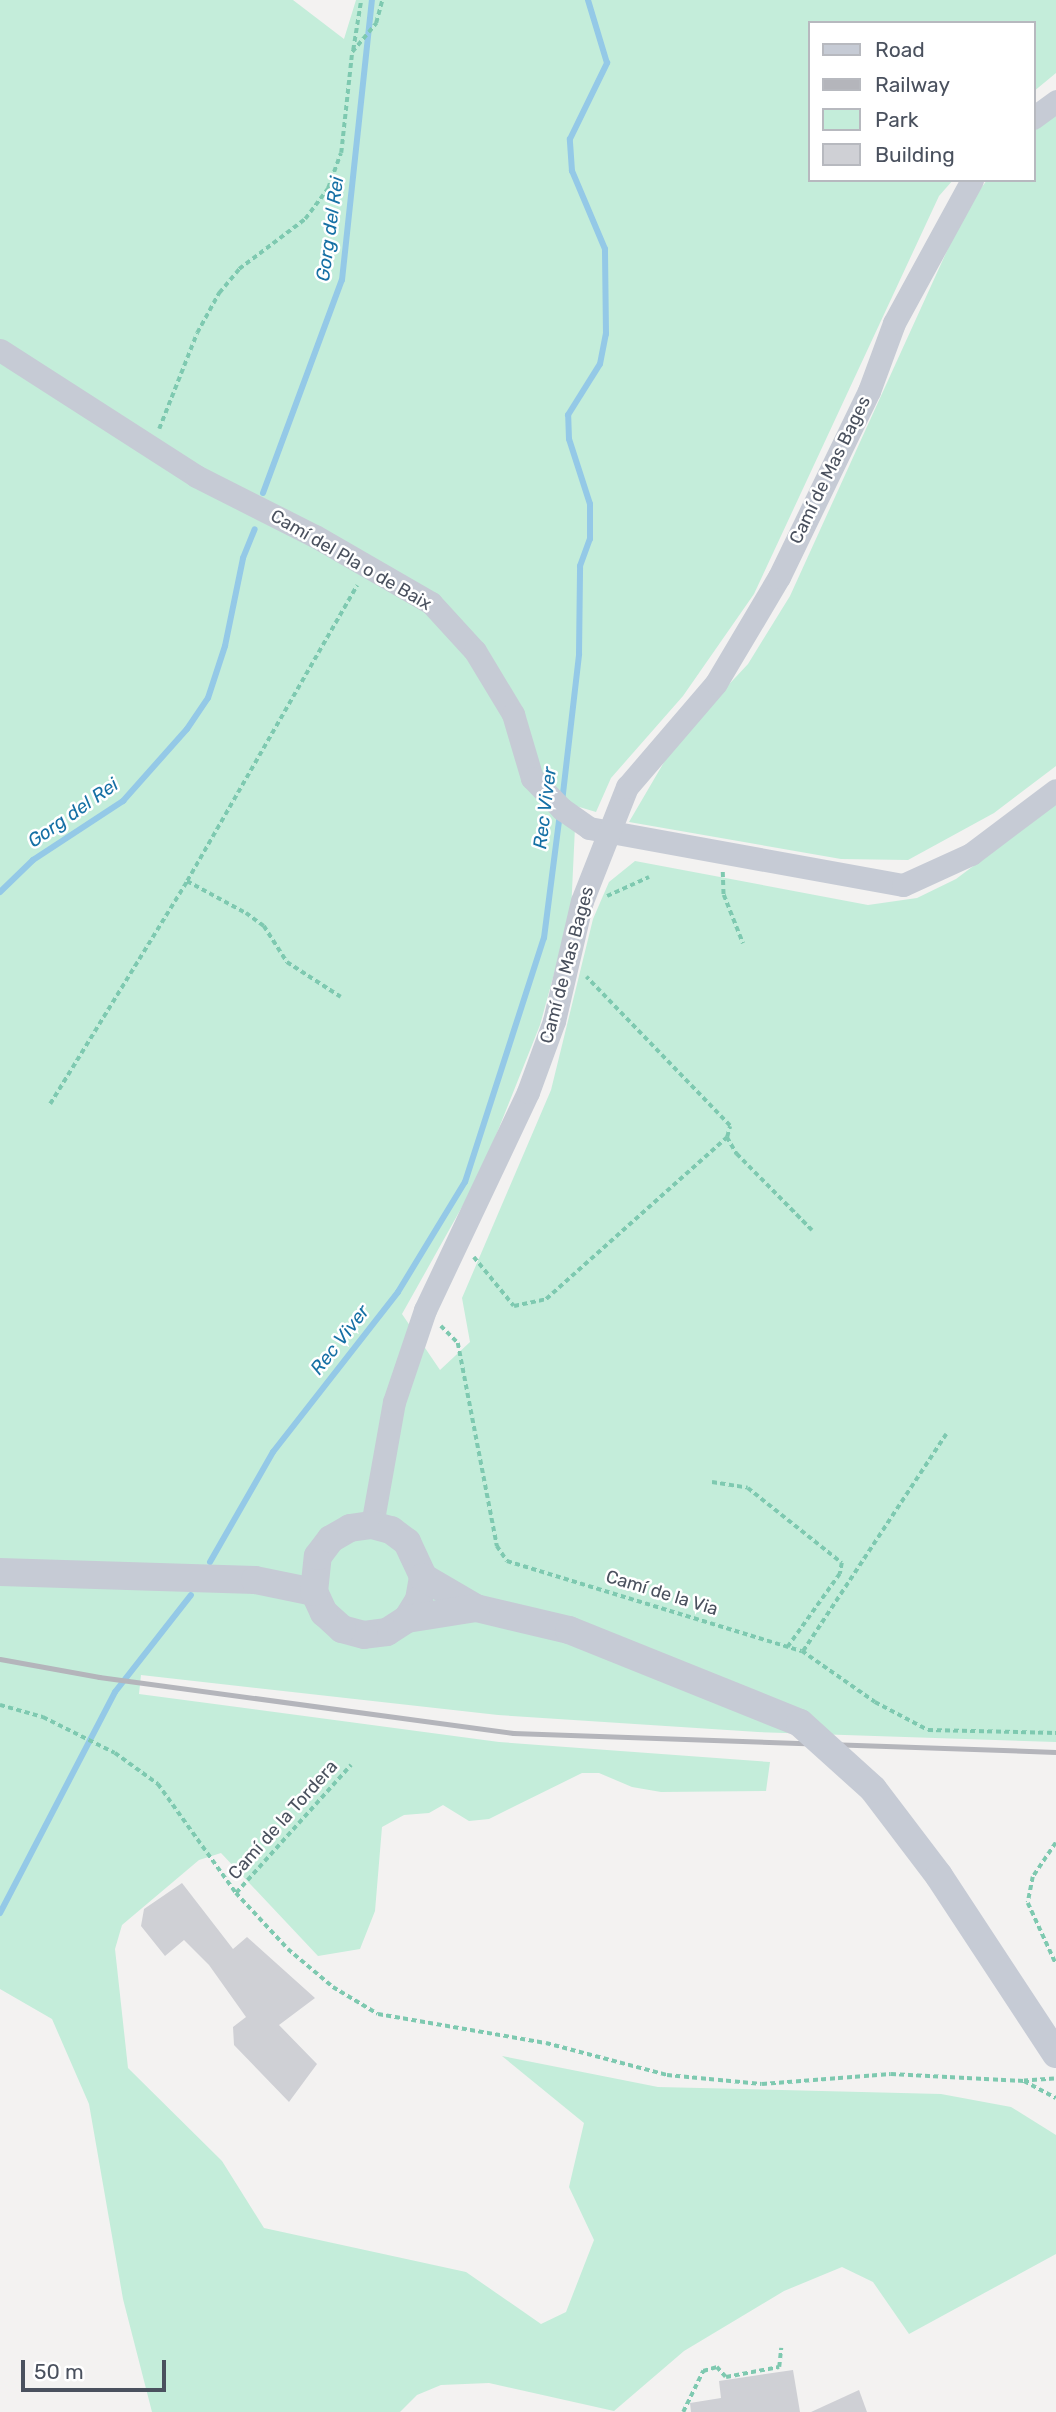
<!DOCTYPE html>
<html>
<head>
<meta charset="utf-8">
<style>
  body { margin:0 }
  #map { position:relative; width:1056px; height:2412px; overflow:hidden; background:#f3f2f1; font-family:Rubik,sans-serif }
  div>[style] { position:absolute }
  .green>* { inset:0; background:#c4edda }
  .stream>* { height:6px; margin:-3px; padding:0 3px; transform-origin:3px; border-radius:3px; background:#94c9e7 }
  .building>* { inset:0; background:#cfd0d5 }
  .path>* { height:3.5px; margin-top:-1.75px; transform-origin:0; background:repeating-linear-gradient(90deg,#7ec9b0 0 5px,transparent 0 8.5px) }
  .minor>* { height:23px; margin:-11.5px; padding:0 11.5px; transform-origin:11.5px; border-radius:11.5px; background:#c6cbd5 }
  .tertiary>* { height:28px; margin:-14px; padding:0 14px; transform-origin:14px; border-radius:14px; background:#c6cbd5 }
  .rail>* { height:5px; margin:-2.5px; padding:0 2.5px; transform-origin:2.5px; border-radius:2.5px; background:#b4b5bb }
  .tertiary-bridge>* { height:28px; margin:-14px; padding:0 14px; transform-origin:14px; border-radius:14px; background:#c6cbd5 }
  span { translate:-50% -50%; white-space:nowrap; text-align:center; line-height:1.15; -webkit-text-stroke:5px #fff; paint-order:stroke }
  .street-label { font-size:18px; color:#4a515e }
  .water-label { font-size:19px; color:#1670a5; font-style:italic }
  .legend { position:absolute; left:808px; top:21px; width:228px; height:161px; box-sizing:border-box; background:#fff; border:2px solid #b7b9bf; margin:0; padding:9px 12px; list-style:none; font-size:21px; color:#4a515e }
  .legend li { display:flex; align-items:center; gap:14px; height:35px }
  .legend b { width:35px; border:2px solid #b7b9bf }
  .scale { position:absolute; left:21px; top:2360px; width:145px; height:32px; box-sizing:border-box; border:4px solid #4a515e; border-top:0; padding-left:9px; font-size:21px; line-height:24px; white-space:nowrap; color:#4a515e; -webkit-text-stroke:5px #fff; paint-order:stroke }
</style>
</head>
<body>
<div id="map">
  <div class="green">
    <i style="clip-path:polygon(0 0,293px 0,344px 39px,356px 0,1056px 0,1056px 73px,1033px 92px,1033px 23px,809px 23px,809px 180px,953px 180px,939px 196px,754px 594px,683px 696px,611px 778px,596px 812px,576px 806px,571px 912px,540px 1025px,481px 1173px,402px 1314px,440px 1370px,470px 1342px,462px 1298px,551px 1090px,593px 919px,609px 882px,635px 861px,868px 905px,917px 898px,956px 879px,1056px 804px,1056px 1742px,758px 1732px,498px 1715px,141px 1675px,139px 1694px,499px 1742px,770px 1762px,766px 1791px,661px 1792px,632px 1787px,599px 1773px,582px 1773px,489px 1819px,469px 1821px,443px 1805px,429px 1813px,404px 1815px,382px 1827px,375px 1911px,360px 1949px,318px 1956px,221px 1853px,199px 1860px,122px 1925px,115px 1949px,128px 2068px,222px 2161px,264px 2228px,466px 2272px,541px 2324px,566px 2312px,594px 2240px,569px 2187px,584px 2123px,502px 2056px,658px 2087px,941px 2094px,1011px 2107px,1056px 2135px,1056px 2254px,909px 2334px,873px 2282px,842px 2267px,784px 2291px,684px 2351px,614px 2411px,489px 2383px,441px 2385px,417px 2395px,400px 2412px,152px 2412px,123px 2299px,89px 2104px,52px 2019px,0 1989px)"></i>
    <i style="clip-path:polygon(1056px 113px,1056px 766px,994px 813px,908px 860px,841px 859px,629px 822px,677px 740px,748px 664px,790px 596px,966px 209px,987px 180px,1033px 180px,1033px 129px)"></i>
  </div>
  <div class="stream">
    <i style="left:263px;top:493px;width:227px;rotate:-69.7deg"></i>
    <i style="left:342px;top:280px;width:282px;rotate:-83.9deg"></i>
    <i style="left:562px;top:802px;width:149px;rotate:-83.4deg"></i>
    <i style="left:579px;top:654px;width:88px;rotate:-89.3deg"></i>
    <i style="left:580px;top:566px;width:29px;rotate:-70deg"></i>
    <i style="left:590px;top:539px;width:35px;rotate:-90deg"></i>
    <i style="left:590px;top:504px;width:68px;rotate:-107.9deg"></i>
    <i style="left:569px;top:439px;width:24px;rotate:-92deg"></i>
    <i style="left:568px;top:415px;width:60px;rotate:-57.9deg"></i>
    <i style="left:600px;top:364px;width:31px;rotate:-79deg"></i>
    <i style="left:606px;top:334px;width:85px;rotate:-90.7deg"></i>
    <i style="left:605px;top:249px;width:85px;rotate:-112.9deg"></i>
    <i style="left:572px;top:171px;width:32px;rotate:-94deg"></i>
    <i style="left:570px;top:139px;width:85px;rotate:-64deg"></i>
    <i style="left:607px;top:63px;width:66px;rotate:-106.8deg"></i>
    <i style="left:0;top:892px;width:46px;rotate:-44.1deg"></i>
    <i style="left:33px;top:860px;width:108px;rotate:-33.2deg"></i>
    <i style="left:123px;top:801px;width:96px;rotate:-48.4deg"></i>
    <i style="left:187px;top:729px;width:37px;rotate:-56deg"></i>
    <i style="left:208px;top:698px;width:55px;rotate:-71.9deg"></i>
    <i style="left:225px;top:646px;width:90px;rotate:-78.4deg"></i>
    <i style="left:243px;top:558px;width:31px;rotate:-68deg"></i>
    <i style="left:210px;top:1562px;width:127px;rotate:-60.2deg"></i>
    <i style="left:273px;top:1452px;width:203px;rotate:-52deg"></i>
    <i style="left:398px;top:1292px;width:129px;rotate:-58.7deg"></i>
    <i style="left:465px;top:1182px;width:256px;rotate:-72.1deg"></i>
    <i style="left:544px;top:938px;width:126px;rotate:-82.7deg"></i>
    <i style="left:0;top:1913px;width:249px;rotate:-62.5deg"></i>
    <i style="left:115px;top:1692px;width:123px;rotate:-51.9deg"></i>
  </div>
  <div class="building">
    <i style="clip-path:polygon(182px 1883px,233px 1949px,247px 1937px,315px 1998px,279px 2025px,317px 2064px,289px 2102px,234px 2045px,233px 2027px,246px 2017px,209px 1965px,184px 1940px,165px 1956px,141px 1926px,144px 1909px)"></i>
    <i style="clip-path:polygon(793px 2370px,800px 2412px,691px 2412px,690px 2403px,721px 2398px,719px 2381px)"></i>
    <i style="clip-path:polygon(859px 2390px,867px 2412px,811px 2412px)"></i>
  </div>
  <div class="path">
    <i style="left:353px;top:50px;width:51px;rotate:-80.9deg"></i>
    <i style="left:159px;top:429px;width:103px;rotate:-68.4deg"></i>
    <i style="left:197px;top:333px;width:46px;rotate:-61.2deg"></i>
    <i style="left:219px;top:293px;width:31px;rotate:-50deg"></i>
    <i style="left:239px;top:269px;width:83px;rotate:-37.1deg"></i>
    <i style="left:305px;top:219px;width:39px;rotate:-53deg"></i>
    <i style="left:328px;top:188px;width:37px;rotate:-70deg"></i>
    <i style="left:341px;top:153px;width:102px;rotate:-83.8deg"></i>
    <i style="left:352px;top:52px;width:38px;rotate:-50deg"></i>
    <i style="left:376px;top:23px;width:24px;rotate:-75deg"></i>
    <i style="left:723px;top:872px;width:23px;rotate:88deg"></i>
    <i style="left:724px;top:895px;width:52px;rotate:68.4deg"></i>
    <i style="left:187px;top:881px;width:67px;rotate:28.5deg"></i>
    <i style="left:246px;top:913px;width:22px;rotate:36deg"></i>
    <i style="left:264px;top:926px;width:43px;rotate:57.4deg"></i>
    <i style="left:287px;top:962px;width:64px;rotate:32.9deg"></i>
    <i style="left:607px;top:896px;width:46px;rotate:-24.3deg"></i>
    <i style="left:50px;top:1104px;width:262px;rotate:-58.4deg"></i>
    <i style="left:187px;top:881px;width:341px;rotate:-60.1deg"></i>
    <i style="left:727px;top:1137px;width:20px;rotate:60deg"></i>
    <i style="left:737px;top:1154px;width:107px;rotate:45.4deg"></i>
    <i style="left:474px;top:1257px;width:63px;rotate:50.8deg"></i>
    <i style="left:514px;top:1306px;width:33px;rotate:-12deg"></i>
    <i style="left:546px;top:1299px;width:243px;rotate:-41.8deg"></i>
    <i style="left:727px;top:1137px;width:11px;rotate:-75deg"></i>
    <i style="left:730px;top:1126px;width:207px;rotate:-134deg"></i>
    <i style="left:441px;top:1326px;width:24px;rotate:45deg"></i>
    <i style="left:458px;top:1343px;width:207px;rotate:79.1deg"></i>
    <i style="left:497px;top:1546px;width:18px;rotate:56deg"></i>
    <i style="left:507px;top:1561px;width:308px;rotate:17deg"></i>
    <i style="left:802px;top:1651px;width:89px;rotate:34.9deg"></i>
    <i style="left:875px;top:1702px;width:60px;rotate:27.8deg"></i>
    <i style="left:928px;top:1730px;width:128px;rotate:1.3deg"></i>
    <i style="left:712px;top:1482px;width:36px;rotate:9deg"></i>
    <i style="left:748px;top:1488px;width:120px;rotate:38.6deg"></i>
    <i style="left:842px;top:1563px;width:11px;rotate:100deg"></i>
    <i style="left:840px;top:1574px;width:90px;rotate:125.5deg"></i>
    <i style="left:803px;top:1651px;width:260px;rotate:-56.6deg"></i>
    <i style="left:0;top:1705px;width:45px;rotate:15.6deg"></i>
    <i style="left:43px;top:1717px;width:80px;rotate:26.6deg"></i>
    <i style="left:115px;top:1753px;width:53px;rotate:35.8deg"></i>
    <i style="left:158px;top:1784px;width:134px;rotate:54.4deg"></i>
    <i style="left:236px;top:1893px;width:76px;rotate:47.1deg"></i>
    <i style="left:288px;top:1949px;width:59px;rotate:40.2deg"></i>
    <i style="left:333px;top:1987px;width:52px;rotate:31deg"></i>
    <i style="left:378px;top:2014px;width:170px;rotate:9.8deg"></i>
    <i style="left:546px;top:2043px;width:125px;rotate:14.8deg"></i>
    <i style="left:667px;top:2075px;width:95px;rotate:5.4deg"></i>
    <i style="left:762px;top:2084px;width:129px;rotate:-4.4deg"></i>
    <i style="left:891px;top:2074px;width:133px;rotate:3deg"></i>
    <i style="left:1056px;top:1843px;width:41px;rotate:124.1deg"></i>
    <i style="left:1033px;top:1877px;width:26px;rotate:101deg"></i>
    <i style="left:1028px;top:1903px;width:67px;rotate:65.3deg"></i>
    <i style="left:236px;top:1893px;width:172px;rotate:-48.1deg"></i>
    <i style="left:1054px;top:2079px;width:30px;rotate:176deg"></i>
    <i style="left:1024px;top:2081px;width:36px;rotate:28deg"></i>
    <i style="left:683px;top:2412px;width:46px;rotate:-64deg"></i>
    <i style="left:703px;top:2371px;width:15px;rotate:-16deg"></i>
    <i style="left:717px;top:2367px;width:13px;rotate:48deg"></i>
    <i style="left:726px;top:2377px;width:54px;rotate:-10.7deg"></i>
    <i style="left:779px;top:2367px;width:19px;rotate:-84deg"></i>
  </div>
  <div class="minor">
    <i style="left:1033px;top:118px;width:29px;rotate:-36deg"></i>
    <i style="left:0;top:350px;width:233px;rotate:32.7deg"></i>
    <i style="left:196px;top:476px;width:133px;rotate:26.8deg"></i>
    <i style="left:315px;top:536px;width:134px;rotate:30deg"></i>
    <i style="left:431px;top:603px;width:65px;rotate:47.5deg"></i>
    <i style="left:475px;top:651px;width:74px;rotate:58.9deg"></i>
    <i style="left:513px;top:714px;width:67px;rotate:73.5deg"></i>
    <i style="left:532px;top:778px;width:43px;rotate:45.9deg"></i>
    <i style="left:562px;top:809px;width:33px;rotate:35deg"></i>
    <i style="left:589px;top:828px;width:319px;rotate:10.3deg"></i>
    <i style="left:903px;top:885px;width:75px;rotate:-24.5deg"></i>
    <i style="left:971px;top:854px;width:106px;rotate:-37deg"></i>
    <i style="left:372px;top:1525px;width:125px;rotate:-79.9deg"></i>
    <i style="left:394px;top:1402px;width:97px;rotate:-71.4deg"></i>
    <i style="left:425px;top:1310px;width:241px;rotate:-64.7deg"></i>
    <i style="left:528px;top:1092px;width:76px;rotate:-69.9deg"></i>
    <i style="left:554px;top:1021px;width:123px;rotate:-76.9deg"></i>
    <i style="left:582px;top:901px;width:123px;rotate:-68.5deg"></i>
    <i style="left:627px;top:787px;width:137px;rotate:-49.4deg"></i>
    <i style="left:716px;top:683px;width:123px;rotate:-59.3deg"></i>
    <i style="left:779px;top:577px;width:207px;rotate:-64.2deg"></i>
    <i style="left:869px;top:391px;width:72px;rotate:-69.8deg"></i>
    <i style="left:894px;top:323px;width:163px;rotate:-61.4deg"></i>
  </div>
  <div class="tertiary">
    <i style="left:0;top:1572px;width:255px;rotate:1.8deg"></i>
    <i style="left:255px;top:1580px;width:60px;rotate:11.5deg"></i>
    <i style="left:423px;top:1577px;width:23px;rotate:100deg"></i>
    <i style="left:419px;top:1600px;width:22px;rotate:122deg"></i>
    <i style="left:407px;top:1619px;width:24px;rotate:147deg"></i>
    <i style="left:387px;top:1632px;width:23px;rotate:173deg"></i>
    <i style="left:364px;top:1635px;width:23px;rotate:-165deg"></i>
    <i style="left:342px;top:1629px;width:24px;rotate:-138deg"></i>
    <i style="left:324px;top:1613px;width:23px;rotate:-115deg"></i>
    <i style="left:314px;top:1592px;width:36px;rotate:-84deg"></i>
    <i style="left:318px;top:1556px;width:21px;rotate:-53deg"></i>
    <i style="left:331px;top:1539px;width:22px;rotate:-30deg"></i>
    <i style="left:350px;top:1528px;width:22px;rotate:-8deg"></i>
    <i style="left:372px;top:1525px;width:20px;rotate:15deg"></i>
    <i style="left:391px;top:1530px;width:20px;rotate:37deg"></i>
    <i style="left:407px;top:1542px;width:38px;rotate:65deg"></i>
    <i style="left:423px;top:1577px;width:61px;rotate:30.3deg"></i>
    <i style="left:476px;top:1608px;width:96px;rotate:13.3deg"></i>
    <i style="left:569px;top:1630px;width:249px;rotate:21.9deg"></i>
    <i style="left:407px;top:1619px;width:70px;rotate:-9.1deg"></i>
    <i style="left:873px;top:1789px;width:109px;rotate:52.8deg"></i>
    <i style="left:939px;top:1876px;width:213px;rotate:56.7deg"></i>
  </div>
  <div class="rail">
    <i style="left:0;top:1659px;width:101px;rotate:10.3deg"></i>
    <i style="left:99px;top:1677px;width:418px;rotate:7.7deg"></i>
    <i style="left:513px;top:1733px;width:543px;rotate:2deg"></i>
  </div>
  <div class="tertiary-bridge">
    <i style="left:800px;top:1723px;width:98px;rotate:42.1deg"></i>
  </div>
  <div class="street-label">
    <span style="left:830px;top:470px;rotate:-64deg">Camí de Mas Bages</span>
    <span style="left:351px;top:560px;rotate:30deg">Camí del Pla o de Baix</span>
    <span style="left:567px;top:965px;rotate:-75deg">Camí de Mas Bages</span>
    <span style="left:662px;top:1593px;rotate:17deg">Camí de la Via</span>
    <span style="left:283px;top:1820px;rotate:-48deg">Camí de la Tordera</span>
  </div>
  <div class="water-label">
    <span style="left:330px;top:229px;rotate:-82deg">Gorg del Rei</span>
    <span style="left:545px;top:808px;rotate:-83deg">Rec Viver</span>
    <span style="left:73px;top:813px;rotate:-35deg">Gorg del Rei</span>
    <span style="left:340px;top:1340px;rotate:-52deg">Rec Viver</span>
  </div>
  <ul class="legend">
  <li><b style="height:9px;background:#c6cbd5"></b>Road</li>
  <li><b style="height:9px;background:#b4b5bb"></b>Railway</li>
  <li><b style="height:19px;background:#c4edda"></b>Park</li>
  <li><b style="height:19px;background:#cfd0d5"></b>Building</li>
  </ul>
  <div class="scale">50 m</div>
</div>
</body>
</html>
